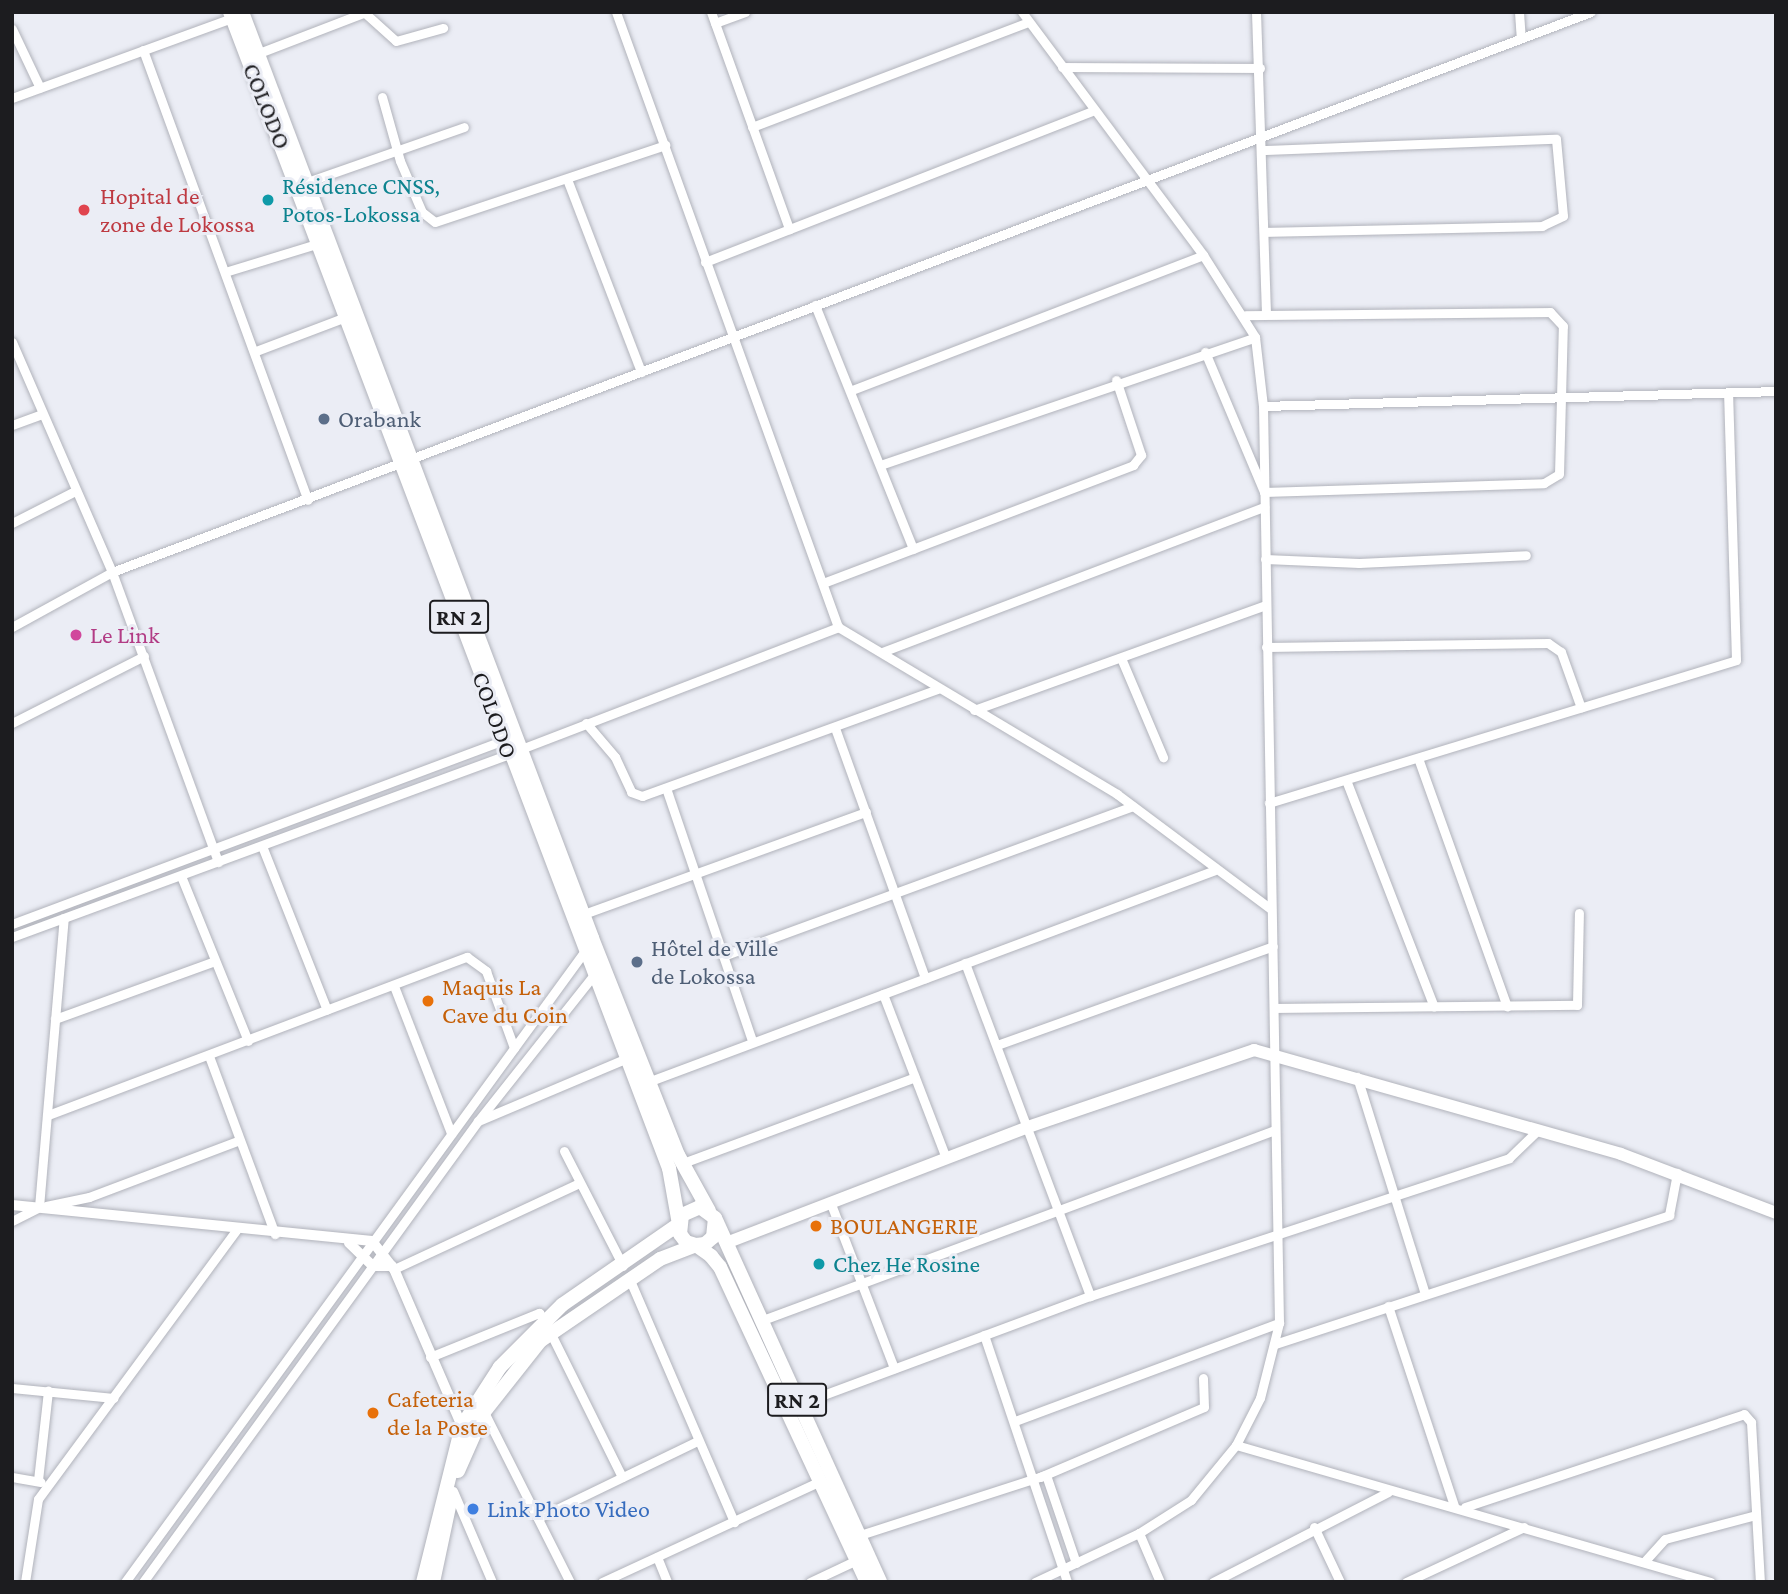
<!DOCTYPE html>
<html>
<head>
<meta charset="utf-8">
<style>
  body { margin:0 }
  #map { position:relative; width:1788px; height:1594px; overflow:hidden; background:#ebedf5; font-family:"Crimson Pro",serif }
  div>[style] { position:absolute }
  .roads { filter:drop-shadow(0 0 2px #b1b3bb) drop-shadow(0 0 2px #b1b3bb) }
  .minor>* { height:9px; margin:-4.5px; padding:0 4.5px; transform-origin:4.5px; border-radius:4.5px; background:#fff }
  .tertiary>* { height:10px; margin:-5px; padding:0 5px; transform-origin:5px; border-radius:5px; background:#fff }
  .secondary>* { height:12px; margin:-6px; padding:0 6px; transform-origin:6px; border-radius:6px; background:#fff }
  .primary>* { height:14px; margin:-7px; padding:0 7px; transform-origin:7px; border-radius:7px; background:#fff }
  .dots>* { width:19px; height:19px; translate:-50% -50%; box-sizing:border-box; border:4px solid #ebedf5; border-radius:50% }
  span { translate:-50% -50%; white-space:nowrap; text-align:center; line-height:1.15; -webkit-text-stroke:6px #ebedf5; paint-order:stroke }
  .shield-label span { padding:2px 5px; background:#ebedf5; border:2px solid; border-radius:5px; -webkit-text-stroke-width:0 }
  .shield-label { font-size:23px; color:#1c1c1f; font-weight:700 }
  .street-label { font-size:24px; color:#1c1c1f }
  .culture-label { font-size:24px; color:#0d838f }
  .left { translate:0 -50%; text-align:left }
  .health-label { font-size:24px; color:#be3a42 }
  .service-label { font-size:24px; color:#4e5e75 }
  .hotel-label { font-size:24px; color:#b23c85 }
  .food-label { font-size:24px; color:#c56008 }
  .shop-label { font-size:24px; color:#366cbe }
  .frame { position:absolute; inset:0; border:14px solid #1c1c1f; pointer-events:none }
</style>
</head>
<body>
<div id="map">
  <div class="roads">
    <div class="minor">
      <i style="left:616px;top:12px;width:654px;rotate:70.15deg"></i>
      <i style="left:838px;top:627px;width:325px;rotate:30.9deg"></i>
      <i style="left:1117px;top:794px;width:192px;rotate:36.8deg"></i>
      <i style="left:711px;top:12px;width:231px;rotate:70.2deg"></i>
      <i style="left:1022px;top:12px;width:303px;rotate:53.3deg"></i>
      <i style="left:1203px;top:255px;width:97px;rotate:57.6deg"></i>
      <i style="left:1255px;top:337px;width:69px;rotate:83.4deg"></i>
      <i style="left:1263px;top:406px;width:917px;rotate:89deg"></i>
      <i style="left:1279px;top:1323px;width:77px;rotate:104.2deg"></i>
      <i style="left:1260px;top:1398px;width:53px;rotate:117.1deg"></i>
      <i style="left:1236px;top:1445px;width:71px;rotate:129.3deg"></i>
      <i style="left:1191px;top:1500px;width:62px;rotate:147.6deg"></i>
      <i style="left:1139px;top:1533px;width:115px;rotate:154.8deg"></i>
      <i style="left:1256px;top:12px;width:301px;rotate:88.1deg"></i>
      <i style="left:1519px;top:12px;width:26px;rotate:86deg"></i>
      <i style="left:366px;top:14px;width:40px;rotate:42deg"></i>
      <i style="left:396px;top:41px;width:49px;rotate:-15.5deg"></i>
      <i style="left:715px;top:23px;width:32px;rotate:-20deg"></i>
      <i style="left:12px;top:29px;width:65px;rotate:64.6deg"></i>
      <i style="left:143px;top:50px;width:479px;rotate:69.9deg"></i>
      <i style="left:259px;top:53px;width:115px;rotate:-21deg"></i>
      <i style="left:1062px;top:67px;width:198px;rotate:0.3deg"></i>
      <i style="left:382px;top:97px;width:66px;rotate:74.3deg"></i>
      <i style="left:400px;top:161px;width:56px;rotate:66.7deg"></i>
      <i style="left:422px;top:212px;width:16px;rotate:38deg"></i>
      <i style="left:435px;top:222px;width:243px;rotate:-18.5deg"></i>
      <i style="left:12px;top:98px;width:234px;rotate:-20deg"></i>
      <i style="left:752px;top:127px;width:296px;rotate:-20.8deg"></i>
      <i style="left:1264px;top:150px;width:292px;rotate:-2.2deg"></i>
      <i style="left:1556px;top:139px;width:77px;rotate:84.8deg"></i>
      <i style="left:1563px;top:216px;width:23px;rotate:155deg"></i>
      <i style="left:1542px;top:226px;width:277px;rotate:178.8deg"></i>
      <i style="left:567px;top:179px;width:207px;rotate:69deg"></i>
      <i style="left:310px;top:181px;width:163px;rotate:-19.3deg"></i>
      <i style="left:705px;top:262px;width:416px;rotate:-21.3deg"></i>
      <i style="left:225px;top:272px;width:99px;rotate:-17deg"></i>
      <i style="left:815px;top:305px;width:263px;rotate:68.1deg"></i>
      <i style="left:12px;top:342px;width:251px;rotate:66.5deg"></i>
      <i style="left:112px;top:572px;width:309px;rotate:69.9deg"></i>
      <i style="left:256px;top:351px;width:98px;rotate:-20.8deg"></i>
      <i style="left:1205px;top:352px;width:152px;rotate:67.1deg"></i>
      <i style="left:1264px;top:492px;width:280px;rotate:-1.8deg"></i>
      <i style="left:1544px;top:483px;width:17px;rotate:-31deg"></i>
      <i style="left:1559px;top:474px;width:148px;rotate:-88.5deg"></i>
      <i style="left:1563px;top:326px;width:19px;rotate:-133deg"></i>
      <i style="left:1550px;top:312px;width:304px;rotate:179.4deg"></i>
      <i style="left:852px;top:390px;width:376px;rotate:-21deg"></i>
      <i style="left:1263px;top:406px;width:513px;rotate:-1.67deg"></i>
      <i style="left:12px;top:425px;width:32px;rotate:-20deg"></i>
      <i style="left:883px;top:464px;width:393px;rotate:-18.8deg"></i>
      <i style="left:12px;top:523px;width:71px;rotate:-26.9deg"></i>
      <i style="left:1265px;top:559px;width:94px;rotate:2.4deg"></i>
      <i style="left:1359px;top:563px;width:167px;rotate:-2.7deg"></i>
      <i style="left:823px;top:583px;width:332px;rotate:-20.8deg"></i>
      <i style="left:1133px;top:465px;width:13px;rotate:-51deg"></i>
      <i style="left:1141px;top:455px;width:79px;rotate:-108.4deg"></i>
      <i style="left:12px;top:627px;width:114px;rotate:-28.8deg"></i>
      <i style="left:112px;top:572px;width:1581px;rotate:-20.74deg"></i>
      <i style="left:1266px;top:647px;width:282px;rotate:-0.8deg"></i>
      <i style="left:1548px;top:643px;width:16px;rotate:35deg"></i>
      <i style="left:1561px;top:652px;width:59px;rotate:70.3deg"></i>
      <i style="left:882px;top:652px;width:409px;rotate:-20.8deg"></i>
      <i style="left:1121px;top:658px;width:108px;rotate:67deg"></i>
      <i style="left:974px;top:710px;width:310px;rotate:-19.8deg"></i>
      <i style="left:12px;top:723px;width:148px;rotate:-26.9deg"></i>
      <i style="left:586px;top:723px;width:45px;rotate:49.5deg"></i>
      <i style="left:615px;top:757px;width:38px;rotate:65deg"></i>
      <i style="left:631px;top:792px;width:12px;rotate:20deg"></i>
      <i style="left:642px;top:796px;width:314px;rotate:-19.9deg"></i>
      <i style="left:835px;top:728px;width:266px;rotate:70.2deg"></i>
      <i style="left:521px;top:749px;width:340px;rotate:-21deg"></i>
      <i style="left:1418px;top:758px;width:264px;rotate:70.3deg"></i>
      <i style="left:1346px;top:780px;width:243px;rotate:68.8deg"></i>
      <i style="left:666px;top:788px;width:266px;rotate:71.2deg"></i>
      <i style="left:1269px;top:803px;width:488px;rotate:-17deg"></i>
      <i style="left:1736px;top:660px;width:266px;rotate:-91.7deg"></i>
      <i style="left:262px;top:846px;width:176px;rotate:68.4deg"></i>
      <i style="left:181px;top:876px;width:178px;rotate:67.9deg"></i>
      <i style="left:581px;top:915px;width:303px;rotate:-19.9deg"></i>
      <i style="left:12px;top:924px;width:525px;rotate:-20.5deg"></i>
      <i style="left:12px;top:937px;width:530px;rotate:-20.21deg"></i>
      <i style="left:723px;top:956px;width:436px;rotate:-20.1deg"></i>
      <i style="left:965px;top:963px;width:356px;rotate:69.4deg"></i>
      <i style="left:394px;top:986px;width:158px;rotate:68.8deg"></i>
      <i style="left:883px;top:994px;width:176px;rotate:69deg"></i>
      <i style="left:1276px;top:1008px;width:301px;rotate:-0.6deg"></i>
      <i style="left:1577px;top:1005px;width:92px;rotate:-88.8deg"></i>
      <i style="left:55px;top:1019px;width:170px;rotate:-19.9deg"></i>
      <i style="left:997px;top:1045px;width:293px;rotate:-19.7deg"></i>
      <i style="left:209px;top:1056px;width:190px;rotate:69.7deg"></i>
      <i style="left:1357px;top:1077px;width:227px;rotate:72.6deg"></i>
      <i style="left:645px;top:1083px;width:608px;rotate:-20.49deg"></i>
      <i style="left:48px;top:1115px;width:448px;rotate:-20.7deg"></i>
      <i style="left:467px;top:957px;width:24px;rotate:36deg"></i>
      <i style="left:486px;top:971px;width:82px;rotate:70deg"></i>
      <i style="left:478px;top:1121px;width:160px;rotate:-22.9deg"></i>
      <i style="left:564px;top:1151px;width:129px;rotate:62.8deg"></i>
      <i style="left:683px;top:1163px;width:247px;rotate:-20.3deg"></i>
      <i style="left:831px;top:1204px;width:176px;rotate:69deg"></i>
      <i style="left:46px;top:1206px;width:44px;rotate:-11.8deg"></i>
      <i style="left:89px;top:1197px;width:161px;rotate:-20.7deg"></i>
      <i style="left:12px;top:1221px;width:30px;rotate:-27deg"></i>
      <i style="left:39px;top:1207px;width:290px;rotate:-85.1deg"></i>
      <i style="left:394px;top:1269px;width:204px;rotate:-24.9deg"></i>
      <i style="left:629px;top:1278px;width:266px;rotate:66.7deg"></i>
      <i style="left:1388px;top:1306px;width:210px;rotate:71.7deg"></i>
      <i style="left:760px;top:1321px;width:549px;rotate:-20.35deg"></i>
      <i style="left:550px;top:1332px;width:162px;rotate:63.6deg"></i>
      <i style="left:984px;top:1335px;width:261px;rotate:71.4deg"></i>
      <i style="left:1275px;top:1344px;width:415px;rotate:-18.1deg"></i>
      <i style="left:1669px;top:1215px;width:43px;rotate:-79.2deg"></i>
      <i style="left:430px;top:1357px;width:118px;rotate:-22deg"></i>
      <i style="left:539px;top:1313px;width:9px;rotate:54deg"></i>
      <i style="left:12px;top:1388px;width:102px;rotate:5.6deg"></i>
      <i style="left:799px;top:1404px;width:310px;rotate:-20.4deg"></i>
      <i style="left:1090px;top:1296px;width:441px;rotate:-18.2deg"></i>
      <i style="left:1509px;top:1158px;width:39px;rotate:-44deg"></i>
      <i style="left:484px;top:1412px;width:191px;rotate:63.2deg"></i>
      <i style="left:1015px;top:1421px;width:282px;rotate:-20.4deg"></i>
      <i style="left:1236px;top:1445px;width:494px;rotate:16.1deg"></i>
      <i style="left:12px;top:1477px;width:29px;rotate:10deg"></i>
      <i style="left:1040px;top:1477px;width:178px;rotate:-23.1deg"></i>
      <i style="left:1204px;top:1407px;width:29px;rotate:-92deg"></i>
      <i style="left:38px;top:1480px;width:90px;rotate:-83.6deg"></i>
      <i style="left:453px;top:1491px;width:99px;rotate:66.8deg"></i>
      <i style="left:1465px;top:1507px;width:294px;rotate:-18.4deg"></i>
      <i style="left:1744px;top:1414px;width:11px;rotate:49deg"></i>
      <i style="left:1751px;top:1422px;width:160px;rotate:86.8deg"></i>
      <i style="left:538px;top:1518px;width:177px;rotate:-25.8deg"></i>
      <i style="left:1314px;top:1527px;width:61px;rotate:64.7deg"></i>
      <i style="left:1139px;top:1533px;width:53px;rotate:66.8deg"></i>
      <i style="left:860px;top:1535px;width:195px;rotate:-17.9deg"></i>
      <i style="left:1046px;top:1475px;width:93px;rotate:71.2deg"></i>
      <i style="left:657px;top:1557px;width:27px;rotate:68deg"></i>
      <i style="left:1644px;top:1562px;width:31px;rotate:-48deg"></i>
      <i style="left:1665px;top:1539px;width:94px;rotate:-14.8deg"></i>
      <i style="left:25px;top:1582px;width:84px;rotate:-81.1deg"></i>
      <i style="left:38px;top:1499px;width:334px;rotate:-53.6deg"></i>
      <i style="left:125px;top:1582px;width:779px;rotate:-53.92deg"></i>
      <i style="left:143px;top:1582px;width:570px;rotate:-53.99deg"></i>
      <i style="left:478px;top:1121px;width:185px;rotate:-51.6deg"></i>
      <i style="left:602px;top:1582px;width:241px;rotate:-24.8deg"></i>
      <i style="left:810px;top:1582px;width:52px;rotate:-25.1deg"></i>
      <i style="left:1213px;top:1582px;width:197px;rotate:-27.2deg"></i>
      <i style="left:1406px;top:1582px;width:130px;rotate:-25deg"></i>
    </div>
    <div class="tertiary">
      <i style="left:12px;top:1205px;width:362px;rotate:5.7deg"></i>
      <i style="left:372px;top:1241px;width:36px;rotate:52deg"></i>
      <i style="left:394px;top:1269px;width:171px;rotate:66.6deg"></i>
      <i style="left:349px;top:1243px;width:33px;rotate:44deg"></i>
      <i style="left:373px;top:1266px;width:19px"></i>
    </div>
    <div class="secondary">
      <i style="left:726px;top:1243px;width:324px;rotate:-21deg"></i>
      <i style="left:1028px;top:1127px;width:239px;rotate:-18.8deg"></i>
      <i style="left:1254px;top:1050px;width:381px;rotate:15.8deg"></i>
      <i style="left:1621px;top:1154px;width:166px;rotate:20.8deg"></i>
    </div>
    <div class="primary">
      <i style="left:230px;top:12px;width:1237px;rotate:69.21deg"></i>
      <i style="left:669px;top:1168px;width:57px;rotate:79.9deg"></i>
      <i style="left:679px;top:1224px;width:142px;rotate:145.3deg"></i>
      <i style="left:562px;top:1305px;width:88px;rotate:135deg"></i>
      <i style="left:500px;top:1367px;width:70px;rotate:122.8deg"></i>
      <i style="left:462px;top:1426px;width:161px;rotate:104deg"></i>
      <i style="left:242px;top:12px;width:990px;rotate:69.29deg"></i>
      <i style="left:592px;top:938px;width:233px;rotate:68.4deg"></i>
      <i style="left:678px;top:1155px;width:64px;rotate:61deg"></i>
      <i style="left:716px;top:1220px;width:397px;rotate:65.6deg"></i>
      <i style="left:458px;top:1471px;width:64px;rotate:-66.2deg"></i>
      <i style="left:484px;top:1412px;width:90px;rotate:-51.7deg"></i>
      <i style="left:540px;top:1341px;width:145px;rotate:-34.3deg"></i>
      <i style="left:660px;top:1259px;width:39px;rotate:-21deg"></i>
      <i style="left:696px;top:1245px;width:9px;rotate:-6deg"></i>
      <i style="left:705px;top:1244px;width:11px;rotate:-41deg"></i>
      <i style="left:713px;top:1237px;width:19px;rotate:-84deg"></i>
      <i style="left:715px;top:1218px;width:19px;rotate:-144deg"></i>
      <i style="left:700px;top:1207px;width:20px;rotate:156deg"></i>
      <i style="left:682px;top:1215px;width:19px;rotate:96deg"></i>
      <i style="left:680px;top:1234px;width:10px;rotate:53deg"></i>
      <i style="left:686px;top:1242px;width:10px;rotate:17deg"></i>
      <i style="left:696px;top:1245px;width:19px;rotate:36deg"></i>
      <i style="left:711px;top:1256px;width:14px;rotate:51deg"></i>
      <i style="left:720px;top:1267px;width:348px;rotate:65deg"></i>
      <i style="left:433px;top:1582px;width:87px;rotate:-78deg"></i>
    </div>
  </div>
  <div class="dots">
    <i style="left:268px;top:200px;background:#0f9aa8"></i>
    <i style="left:84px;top:210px;background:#e0444e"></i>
    <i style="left:324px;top:419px;background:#5c6f8a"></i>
    <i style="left:76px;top:635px;background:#d1479c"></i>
    <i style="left:637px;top:962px;background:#5c6f8a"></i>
    <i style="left:428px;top:1001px;background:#e8710a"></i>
    <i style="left:816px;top:1226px;background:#e8710a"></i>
    <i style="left:819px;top:1264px;background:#0f9aa8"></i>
    <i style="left:373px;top:1413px;background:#e8710a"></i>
    <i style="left:473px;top:1509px;background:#3f7fe0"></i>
  </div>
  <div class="shield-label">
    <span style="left:459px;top:617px">RN 2</span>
    <span style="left:797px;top:1400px">RN 2</span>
  </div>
  <div class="street-label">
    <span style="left:267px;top:106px;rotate:68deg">COLODO</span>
    <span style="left:495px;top:715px;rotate:70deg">COLODO</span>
  </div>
  <div class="culture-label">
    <span class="left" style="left:282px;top:200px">Résidence CNSS,<br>Potos-Lokossa</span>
    <span class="left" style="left:833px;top:1264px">Chez He Rosine</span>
  </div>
  <div class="health-label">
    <span class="left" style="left:100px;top:210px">Hopital de<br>zone de Lokossa</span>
  </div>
  <div class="service-label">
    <span class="left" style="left:338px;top:419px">Orabank</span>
    <span class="left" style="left:651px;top:962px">Hôtel de Ville<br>de Lokossa</span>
  </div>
  <div class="hotel-label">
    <span class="left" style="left:90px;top:635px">Le Link</span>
  </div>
  <div class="food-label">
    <span class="left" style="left:442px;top:1001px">Maquis La<br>Cave du Coin</span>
    <span class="left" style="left:830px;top:1226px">BOULANGERIE</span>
    <span class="left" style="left:387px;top:1413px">Cafeteria<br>de la Poste</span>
  </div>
  <div class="shop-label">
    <span class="left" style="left:487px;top:1509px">Link Photo Video</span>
  </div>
  <div class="frame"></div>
</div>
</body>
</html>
